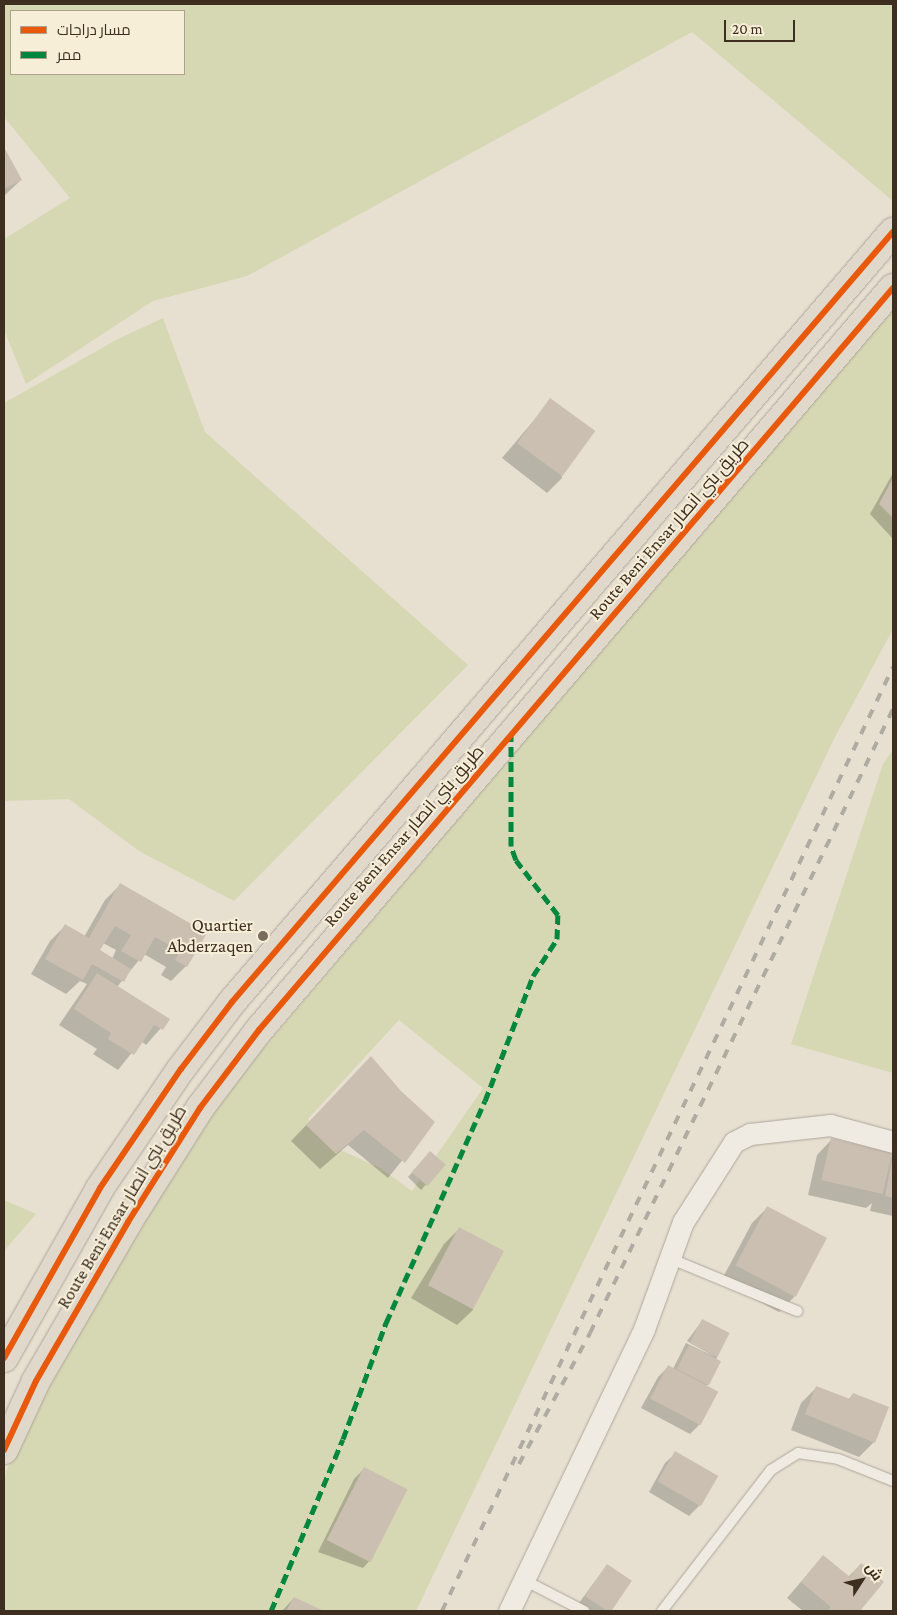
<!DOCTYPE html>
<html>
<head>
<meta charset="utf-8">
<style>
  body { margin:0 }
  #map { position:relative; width:897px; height:1615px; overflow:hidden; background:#e7e0d1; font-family:"Crimson Pro",Cairo,serif }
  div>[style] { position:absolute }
  .green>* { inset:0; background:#d6d7b3 }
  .shadow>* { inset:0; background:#0003 }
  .building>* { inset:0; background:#cbbfb2; transform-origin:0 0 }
  .roads { filter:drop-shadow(0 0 1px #ada599) drop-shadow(0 0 1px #ada599) }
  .service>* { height:10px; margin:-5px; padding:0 5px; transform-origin:5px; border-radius:5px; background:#efebe3 }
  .minor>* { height:21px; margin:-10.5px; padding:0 10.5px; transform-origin:10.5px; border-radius:10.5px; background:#efebe3 }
  .trunk>* { height:28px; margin:-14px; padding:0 14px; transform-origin:14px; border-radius:14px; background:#e0d9cb }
  .rail>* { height:4px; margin-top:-2px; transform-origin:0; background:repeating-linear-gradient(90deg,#afaaa2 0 9px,transparent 0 18px) }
  .quiet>* { height:5px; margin-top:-2.5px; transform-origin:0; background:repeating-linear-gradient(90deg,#00873e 0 10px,transparent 0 15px) }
  .cycleway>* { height:6px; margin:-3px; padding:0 3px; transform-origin:3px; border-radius:3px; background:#e8590c }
  .dots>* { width:14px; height:14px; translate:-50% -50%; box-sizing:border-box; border:2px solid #f7eed8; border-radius:50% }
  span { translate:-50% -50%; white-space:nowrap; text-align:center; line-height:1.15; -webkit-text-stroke:4px #f7eed8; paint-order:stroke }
  .street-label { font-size:18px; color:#3d2e20 }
  .poi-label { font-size:18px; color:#3d2e20 }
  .right { translate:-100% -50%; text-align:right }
  .frame { position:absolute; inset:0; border:5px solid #3d2e20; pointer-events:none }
  .legend { position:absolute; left:10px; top:10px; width:175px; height:65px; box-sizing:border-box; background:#f7eed8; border:1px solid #ada18e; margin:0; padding:6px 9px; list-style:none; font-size:15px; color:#3d2e20 }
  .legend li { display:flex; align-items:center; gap:10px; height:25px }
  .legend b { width:25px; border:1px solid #ada18e }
  .north { position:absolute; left:837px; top:1555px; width:50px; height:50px; -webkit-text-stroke:4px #f7eed8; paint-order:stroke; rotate:55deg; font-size:14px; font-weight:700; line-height:20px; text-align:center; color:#3d2e20 }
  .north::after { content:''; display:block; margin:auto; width:18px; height:22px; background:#3d2e20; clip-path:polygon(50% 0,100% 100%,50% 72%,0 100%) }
  .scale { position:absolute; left:724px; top:20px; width:71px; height:22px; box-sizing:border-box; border:2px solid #3d2e20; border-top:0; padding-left:6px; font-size:15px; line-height:18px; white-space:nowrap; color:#3d2e20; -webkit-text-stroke:4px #f7eed8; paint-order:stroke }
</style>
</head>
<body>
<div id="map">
  <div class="green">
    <i style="clip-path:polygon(evenodd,4px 4px,893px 4px,893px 201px,692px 32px,247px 276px,153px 301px,26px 384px,4px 330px,4px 239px,70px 198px,4px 117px,4px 4px,11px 11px,184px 11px,184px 74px,11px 74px,11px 11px)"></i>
    <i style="clip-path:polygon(evenodd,893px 307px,893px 629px,834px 739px,416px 1611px,4px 1611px,4px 1481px,7px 1469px,106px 1275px,203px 1127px,239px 1077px,893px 307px,399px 1020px,483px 1088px,412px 1191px,380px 1168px,334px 1147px,308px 1119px,399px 1020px)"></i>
    <i style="clip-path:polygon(163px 318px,205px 432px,468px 665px,234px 901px,139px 851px,69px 799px,4px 801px,4px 403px,118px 339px)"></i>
    <i style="clip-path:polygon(893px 750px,893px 1073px,791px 1044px,883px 764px)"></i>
    <i style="clip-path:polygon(4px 1200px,36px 1214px,4px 1251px)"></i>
  </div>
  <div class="shadow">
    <i style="clip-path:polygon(4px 150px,21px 180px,4px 196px)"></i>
    <i style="clip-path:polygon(551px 400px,562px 478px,547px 493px,502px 458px)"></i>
    <i style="clip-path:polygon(893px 473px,893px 539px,870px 514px)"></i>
    <i style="clip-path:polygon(evenodd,120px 885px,205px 933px,186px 966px,171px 981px,161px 975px,166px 967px,144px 954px,117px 987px,168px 1020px,146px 1045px,141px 1041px,118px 1070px,93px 1054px,97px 1049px,59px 1025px,87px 984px,80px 981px,66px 994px,31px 974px,50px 941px,65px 926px,84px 937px,105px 900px,120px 885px,103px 943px,116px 950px,112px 959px,99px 951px,103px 943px)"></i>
    <i style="clip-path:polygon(356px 1073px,400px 1091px,433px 1122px,388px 1178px,348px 1145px,320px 1169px,291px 1141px)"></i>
    <i style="clip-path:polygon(832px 1139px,889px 1159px,893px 1155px,893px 1216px,870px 1211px,872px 1203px,866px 1208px,808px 1195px,817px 1155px)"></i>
    <i style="clip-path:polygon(426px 1157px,444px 1165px,421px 1190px,408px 1177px)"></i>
    <i style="clip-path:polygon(767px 1208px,794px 1297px,779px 1312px,721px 1281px,752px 1223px)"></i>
    <i style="clip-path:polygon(459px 1229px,473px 1310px,457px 1325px,411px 1298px,444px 1244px)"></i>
    <i style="clip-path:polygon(702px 1321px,717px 1357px,706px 1387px,700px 1424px,690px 1434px,641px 1408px,658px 1377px,668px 1367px,673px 1369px,686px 1343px,715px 1357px,687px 1341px)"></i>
    <i style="clip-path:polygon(817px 1387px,848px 1400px,853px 1394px,874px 1442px,859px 1457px,791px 1430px,801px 1403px)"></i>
    <i style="clip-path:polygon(676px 1453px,716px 1476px,699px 1506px,689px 1516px,649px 1492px,665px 1463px)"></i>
    <i style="clip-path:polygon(364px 1469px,373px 1557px,363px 1568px,318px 1552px,354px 1479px)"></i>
    <i style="clip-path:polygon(823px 1556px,848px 1577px,861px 1564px,883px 1582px,859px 1611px,803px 1611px,787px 1598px)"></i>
    <i style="clip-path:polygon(607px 1565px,630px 1581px,610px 1611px,582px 1611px,576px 1607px)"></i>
    <i style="clip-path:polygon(294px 1598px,322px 1611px,282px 1611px)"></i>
  </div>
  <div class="building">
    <i style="clip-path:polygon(4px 147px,22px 180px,4px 189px)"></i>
    <i style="left:550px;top:398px;width:56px;height:56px;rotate:36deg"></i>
    <i style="clip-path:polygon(893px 478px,893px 518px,879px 504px)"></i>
    <i style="clip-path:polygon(120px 883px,207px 933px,187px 967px,175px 960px,180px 951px,155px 937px,141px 962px,121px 951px,131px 935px,115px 926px,100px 950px,131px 969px,124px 982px,92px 964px,83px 980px,45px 959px,65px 924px,89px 938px)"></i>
    <i style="clip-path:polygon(97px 973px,170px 1019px,163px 1030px,154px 1025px,134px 1055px,108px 1039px,111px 1033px,74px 1009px)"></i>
    <i style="clip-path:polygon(371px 1056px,401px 1091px,435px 1122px,405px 1163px,364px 1130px,336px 1154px,306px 1125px)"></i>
    <i style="left:831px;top:1138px;width:63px;height:43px;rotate:13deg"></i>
    <i style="left:430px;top:1151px;width:21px;height:28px;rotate:41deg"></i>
    <i style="clip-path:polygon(892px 1158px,893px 1158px,893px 1198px,885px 1196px)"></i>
    <i style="left:767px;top:1206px;width:68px;height:67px;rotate:28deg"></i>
    <i style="left:459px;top:1227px;width:51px;height:66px;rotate:28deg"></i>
    <i style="left:702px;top:1319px;width:31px;height:27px;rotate:27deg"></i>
    <i style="left:689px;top:1345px;width:36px;height:27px;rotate:27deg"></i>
    <i style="left:668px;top:1365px;width:57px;height:38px;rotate:28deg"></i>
    <i style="clip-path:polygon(816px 1386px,850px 1399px,853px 1393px,889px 1407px,875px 1443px,805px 1414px)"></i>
    <i style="left:675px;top:1451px;width:50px;height:35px;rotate:30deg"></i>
    <i style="left:364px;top:1467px;width:49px;height:82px;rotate:27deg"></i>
    <i style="clip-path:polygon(823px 1555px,850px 1577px,861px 1563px,884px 1582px,860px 1611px,827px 1611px,831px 1607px,801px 1582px)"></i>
    <i style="left:607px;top:1564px;width:30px;height:39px;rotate:34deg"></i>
    <i style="clip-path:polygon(294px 1597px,324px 1611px,286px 1611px)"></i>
  </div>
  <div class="roads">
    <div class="service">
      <i style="left:669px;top:1258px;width:139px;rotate:22.5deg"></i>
      <i style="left:524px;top:1580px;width:68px;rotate:27.3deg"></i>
      <i style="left:662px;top:1611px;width:178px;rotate:-52.3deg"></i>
      <i style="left:771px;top:1470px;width:32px;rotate:-32deg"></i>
      <i style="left:798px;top:1453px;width:40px;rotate:8.5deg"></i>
      <i style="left:838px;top:1459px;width:59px;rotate:21.8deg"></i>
    </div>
    <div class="minor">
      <i style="left:509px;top:1611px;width:313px;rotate:-64.4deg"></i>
      <i style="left:644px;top:1329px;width:114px;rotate:-70deg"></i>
      <i style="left:683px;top:1222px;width:95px;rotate:-57.5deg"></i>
      <i style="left:734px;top:1142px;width:18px;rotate:-27deg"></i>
      <i style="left:750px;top:1134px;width:81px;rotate:-6.4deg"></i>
      <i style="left:830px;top:1125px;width:65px;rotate:15.1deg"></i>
    </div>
    <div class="trunk">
      <i style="left:4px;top:1358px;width:195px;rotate:-60.5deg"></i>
      <i style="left:100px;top:1188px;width:144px;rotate:-55.8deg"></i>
      <i style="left:181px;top:1069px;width:84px;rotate:-52.7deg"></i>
      <i style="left:232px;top:1002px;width:1015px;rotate:-49.36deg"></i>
      <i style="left:4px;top:1450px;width:76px;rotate:-65.1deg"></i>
      <i style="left:36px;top:1381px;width:184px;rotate:-59.9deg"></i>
      <i style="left:128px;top:1222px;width:135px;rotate:-57.7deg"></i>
      <i style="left:200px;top:1108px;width:98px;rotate:-52.9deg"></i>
      <i style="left:259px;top:1030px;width:976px;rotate:-49.49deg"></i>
    </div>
  </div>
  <div class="rail">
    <i style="left:519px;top:1464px;width:149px;rotate:-61.5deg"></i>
    <i style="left:590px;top:1333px;width:694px;rotate:-64.1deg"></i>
    <i style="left:442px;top:1611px;width:1046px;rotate:-64.46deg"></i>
  </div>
  <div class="quiet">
    <i style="left:271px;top:1611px;width:186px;rotate:-67.3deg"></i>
    <i style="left:343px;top:1439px;width:124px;rotate:-69.7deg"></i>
    <i style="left:386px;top:1323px;width:243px;rotate:-66deg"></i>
    <i style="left:485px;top:1101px;width:134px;rotate:-69deg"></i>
    <i style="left:533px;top:976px;width:44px;rotate:-57deg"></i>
    <i style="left:557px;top:939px;width:24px;rotate:-88deg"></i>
    <i style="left:558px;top:915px;width:69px;rotate:-127.4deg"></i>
    <i style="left:516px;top:860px;width:15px;rotate:-110deg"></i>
    <i style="left:511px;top:846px;width:110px;rotate:-90deg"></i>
  </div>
  <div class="cycleway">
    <i style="left:4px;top:1358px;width:195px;rotate:-60.5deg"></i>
    <i style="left:100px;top:1188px;width:144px;rotate:-55.8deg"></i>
    <i style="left:181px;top:1069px;width:84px;rotate:-52.7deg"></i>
    <i style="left:232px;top:1002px;width:1015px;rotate:-49.36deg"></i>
    <i style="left:4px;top:1450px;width:76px;rotate:-65.1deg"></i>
    <i style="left:36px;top:1381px;width:184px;rotate:-59.9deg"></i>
    <i style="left:128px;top:1222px;width:135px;rotate:-57.7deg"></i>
    <i style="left:200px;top:1108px;width:98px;rotate:-52.9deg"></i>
    <i style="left:259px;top:1030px;width:976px;rotate:-49.49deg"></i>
  </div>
  <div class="dots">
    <i style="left:263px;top:936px;background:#786c5e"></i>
  </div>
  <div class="street-label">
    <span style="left:669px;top:529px;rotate:-49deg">Route Beni Ensar طريق بني انصار</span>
    <span style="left:404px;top:836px;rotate:-49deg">Route Beni Ensar طريق بني انصار</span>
    <span style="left:122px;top:1207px;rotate:-59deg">Route Beni Ensar طريق بني انصار</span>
  </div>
  <div class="poi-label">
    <span class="right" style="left:253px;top:936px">Quartier<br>Abderzaqen</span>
  </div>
  <div class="frame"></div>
  <ul class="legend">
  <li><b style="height:6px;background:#e8590c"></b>مسار دراجات</li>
  <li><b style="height:6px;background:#00873e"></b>ممر</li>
  </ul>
  <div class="north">ش</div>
  <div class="scale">20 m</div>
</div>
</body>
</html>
